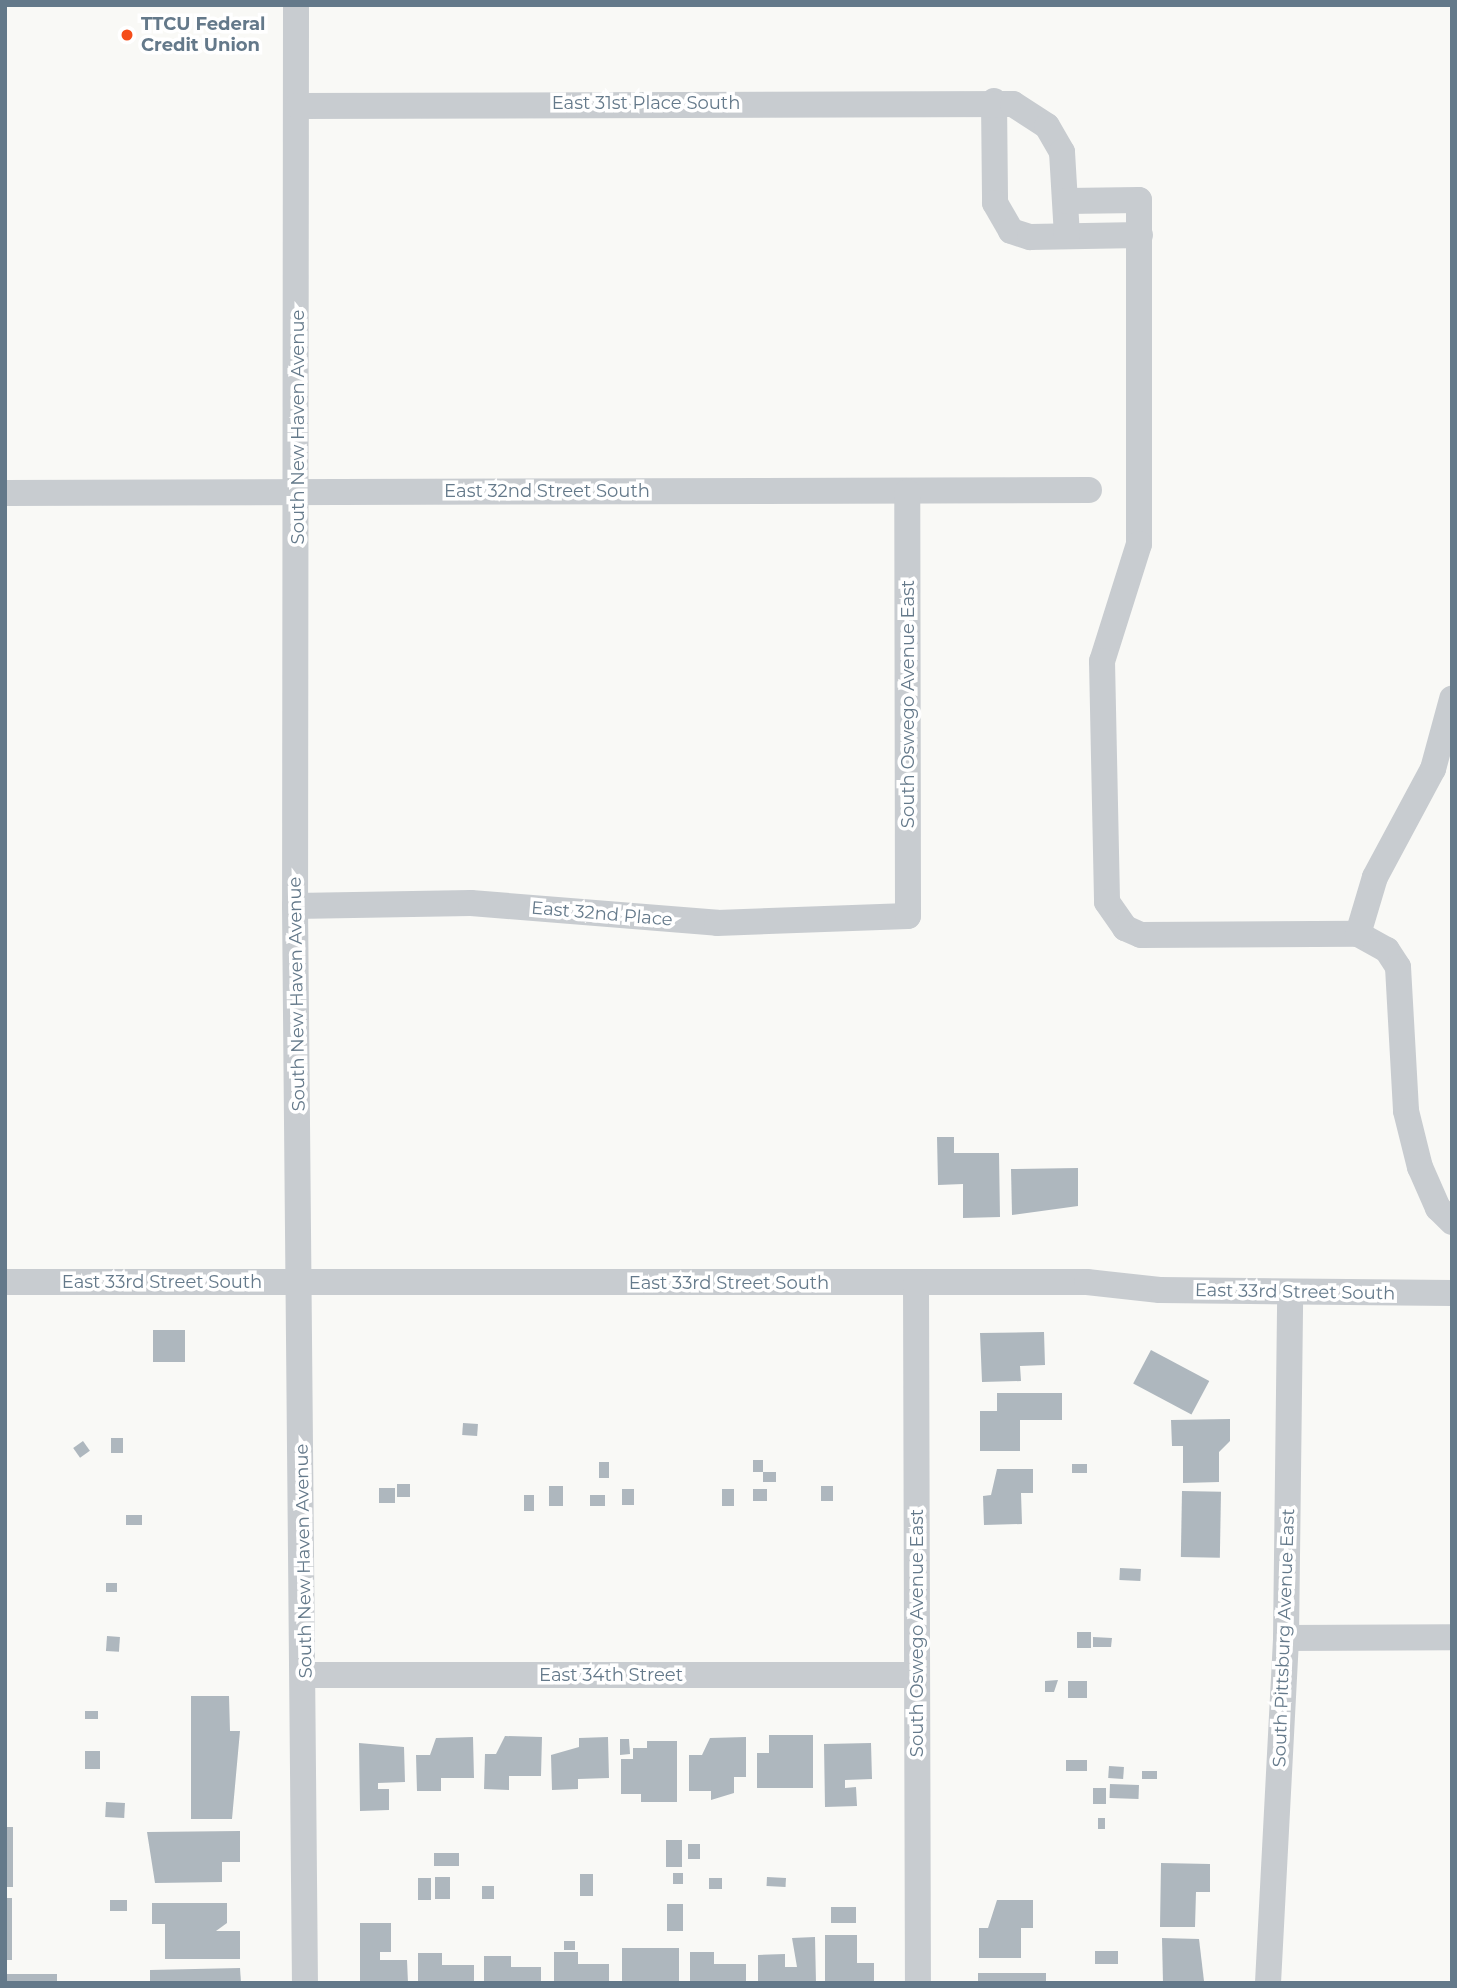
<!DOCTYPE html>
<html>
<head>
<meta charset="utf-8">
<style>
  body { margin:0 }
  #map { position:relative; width:1457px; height:1988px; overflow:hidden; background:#f9f9f6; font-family:Montserrat,sans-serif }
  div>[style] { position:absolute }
  .building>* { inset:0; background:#aeb7be; transform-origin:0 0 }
  .minor>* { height:26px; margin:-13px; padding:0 13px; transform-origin:13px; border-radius:13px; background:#c8ccd0 }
  .dots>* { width:19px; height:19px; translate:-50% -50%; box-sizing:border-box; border:4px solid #fff; border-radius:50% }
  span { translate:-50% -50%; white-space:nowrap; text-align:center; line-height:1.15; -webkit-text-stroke:7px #fff; paint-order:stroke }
  .poi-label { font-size:18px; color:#64798a; font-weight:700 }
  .left { translate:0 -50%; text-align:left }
  .street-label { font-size:18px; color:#64798a }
  .frame { position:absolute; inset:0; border:7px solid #64798a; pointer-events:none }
</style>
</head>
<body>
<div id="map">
  <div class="building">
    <i style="clip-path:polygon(937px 1137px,954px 1137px,954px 1153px,999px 1153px,1000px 1217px,963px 1218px,963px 1184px,938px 1185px)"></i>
    <i style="clip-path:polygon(1078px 1168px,1078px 1206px,1012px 1215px,1011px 1169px)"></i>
    <i style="left:153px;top:1330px;width:32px;height:32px"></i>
    <i style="clip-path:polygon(1044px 1332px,1045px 1365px,1020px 1366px,1021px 1381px,982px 1382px,980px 1333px)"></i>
    <i style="left:1151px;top:1350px;width:66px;height:38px;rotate:28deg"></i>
    <i style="clip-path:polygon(997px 1393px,1062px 1393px,1062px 1420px,1020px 1420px,1020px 1451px,980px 1451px,980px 1411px,997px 1411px)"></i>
    <i style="clip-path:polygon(1230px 1419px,1230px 1441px,1219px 1452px,1219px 1482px,1183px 1483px,1183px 1446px,1172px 1446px,1171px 1420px)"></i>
    <i style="left:463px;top:1423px;width:15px;height:12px;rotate:4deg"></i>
    <i style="left:111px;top:1438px;width:12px;height:15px"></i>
    <i style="left:83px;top:1441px;width:12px;height:12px;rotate:55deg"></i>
    <i style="left:753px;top:1460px;width:10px;height:12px"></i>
    <i style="left:599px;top:1462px;width:10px;height:16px"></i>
    <i style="left:1072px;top:1464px;width:15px;height:9px"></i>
    <i style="clip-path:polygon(997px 1469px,1033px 1469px,1033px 1493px,1021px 1493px,1022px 1524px,984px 1525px,983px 1496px,991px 1495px)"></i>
    <i style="left:763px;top:1472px;width:13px;height:10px"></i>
    <i style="left:397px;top:1484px;width:13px;height:13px"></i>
    <i style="left:549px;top:1486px;width:14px;height:20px"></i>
    <i style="left:821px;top:1486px;width:12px;height:15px"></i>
    <i style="left:379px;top:1488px;width:16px;height:15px"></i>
    <i style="left:622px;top:1489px;width:12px;height:16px"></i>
    <i style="left:722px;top:1489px;width:12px;height:17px"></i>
    <i style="left:753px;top:1489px;width:14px;height:12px"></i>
    <i style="left:1182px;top:1491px;width:39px;height:66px;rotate:1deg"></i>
    <i style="left:524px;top:1495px;width:10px;height:16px"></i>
    <i style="left:590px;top:1495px;width:15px;height:11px"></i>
    <i style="left:126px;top:1515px;width:16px;height:10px"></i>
    <i style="left:1120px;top:1568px;width:21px;height:12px;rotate:3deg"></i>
    <i style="left:106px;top:1583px;width:11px;height:9px"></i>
    <i style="left:1077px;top:1632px;width:14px;height:16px"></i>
    <i style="left:107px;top:1636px;width:13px;height:15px;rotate:4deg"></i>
    <i style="clip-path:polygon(1093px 1637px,1112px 1638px,1111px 1647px,1093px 1647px)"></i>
    <i style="clip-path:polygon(1058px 1680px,1054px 1692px,1045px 1692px,1045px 1681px)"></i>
    <i style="left:1068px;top:1681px;width:19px;height:17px"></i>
    <i style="clip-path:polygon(191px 1696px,229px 1696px,230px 1731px,240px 1731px,232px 1819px,191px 1819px)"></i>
    <i style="left:85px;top:1711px;width:13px;height:8px"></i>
    <i style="clip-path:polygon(769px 1735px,813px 1735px,813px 1788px,757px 1788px,757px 1753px,769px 1753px)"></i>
    <i style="clip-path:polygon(505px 1736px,542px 1737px,541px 1776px,509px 1776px,509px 1790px,484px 1789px,485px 1754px,496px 1754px)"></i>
    <i style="clip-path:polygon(473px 1737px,474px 1778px,441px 1778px,441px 1791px,417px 1791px,416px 1755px,430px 1755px,436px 1738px)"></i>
    <i style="clip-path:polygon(608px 1737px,609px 1778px,578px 1779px,578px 1789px,552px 1790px,551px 1755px,579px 1747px,579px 1738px)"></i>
    <i style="clip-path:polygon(746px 1737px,746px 1777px,734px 1777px,734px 1793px,711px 1800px,711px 1791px,689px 1791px,689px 1755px,702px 1755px,710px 1738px)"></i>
    <i style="clip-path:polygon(620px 1739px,629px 1739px,630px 1754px,620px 1755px)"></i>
    <i style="clip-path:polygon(647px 1741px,677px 1741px,677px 1802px,641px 1802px,641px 1794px,621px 1794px,621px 1759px,633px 1759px,633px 1748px,647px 1748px)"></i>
    <i style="clip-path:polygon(359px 1743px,404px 1747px,405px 1782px,378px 1783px,378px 1789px,389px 1789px,389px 1810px,360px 1811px)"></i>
    <i style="clip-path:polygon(871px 1743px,872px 1779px,845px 1780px,845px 1788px,856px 1787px,857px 1806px,825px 1807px,824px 1744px)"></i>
    <i style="left:85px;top:1751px;width:15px;height:18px"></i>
    <i style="left:1066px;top:1760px;width:21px;height:11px"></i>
    <i style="left:1109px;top:1766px;width:15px;height:12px;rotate:4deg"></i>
    <i style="left:1142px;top:1771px;width:15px;height:8px"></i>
    <i style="left:1110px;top:1784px;width:29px;height:14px;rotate:2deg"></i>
    <i style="left:1106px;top:1788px;width:16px;height:13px;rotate:90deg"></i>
    <i style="left:106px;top:1802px;width:19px;height:15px;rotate:3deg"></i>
    <i style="left:1098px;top:1818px;width:7px;height:11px"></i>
    <i style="left:5px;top:1827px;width:8px;height:60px"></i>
    <i style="clip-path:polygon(240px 1831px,240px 1862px,222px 1862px,222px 1882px,155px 1883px,147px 1832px)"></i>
    <i style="left:666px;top:1840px;width:16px;height:27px"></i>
    <i style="left:688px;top:1844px;width:12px;height:15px"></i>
    <i style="left:434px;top:1853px;width:25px;height:13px"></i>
    <i style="clip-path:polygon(1161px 1863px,1210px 1864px,1210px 1892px,1196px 1892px,1195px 1927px,1160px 1927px)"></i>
    <i style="left:673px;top:1873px;width:10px;height:11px"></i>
    <i style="left:593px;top:1874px;width:22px;height:13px;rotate:90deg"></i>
    <i style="left:435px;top:1877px;width:15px;height:22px"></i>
    <i style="left:767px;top:1877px;width:19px;height:9px;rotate:3deg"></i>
    <i style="left:418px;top:1878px;width:13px;height:22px"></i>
    <i style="left:709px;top:1878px;width:13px;height:11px"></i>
    <i style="left:482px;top:1886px;width:12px;height:13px"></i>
    <i style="left:5px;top:1898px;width:7px;height:62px"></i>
    <i style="left:110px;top:1900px;width:17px;height:11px"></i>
    <i style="clip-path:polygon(997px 1900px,1033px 1900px,1033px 1928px,1021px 1928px,1021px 1958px,979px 1958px,979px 1928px,988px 1928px)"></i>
    <i style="clip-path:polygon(152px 1903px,227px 1903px,227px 1923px,216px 1931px,240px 1931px,240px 1959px,165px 1959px,165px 1924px,152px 1924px)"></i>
    <i style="left:667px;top:1904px;width:16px;height:27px"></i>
    <i style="left:831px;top:1907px;width:25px;height:16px"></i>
    <i style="clip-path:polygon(360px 1923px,391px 1923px,391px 1952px,380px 1952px,380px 1960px,407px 1960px,408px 1983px,360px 1983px)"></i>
    <i style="clip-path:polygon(825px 1935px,857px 1935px,857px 1963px,874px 1963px,874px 1983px,825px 1983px)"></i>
    <i style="clip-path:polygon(815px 1937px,816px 1983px,758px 1983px,758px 1955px,785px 1954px,785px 1967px,797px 1967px,792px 1938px)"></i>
    <i style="clip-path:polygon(1162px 1938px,1199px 1939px,1204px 1981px,1163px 1983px)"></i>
    <i style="left:564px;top:1941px;width:11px;height:9px"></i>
    <i style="left:679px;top:1948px;width:35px;height:57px;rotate:90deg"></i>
    <i style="left:1095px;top:1951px;width:23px;height:13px"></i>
    <i style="clip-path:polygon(554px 1952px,578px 1952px,578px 1964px,609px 1964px,609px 1983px,554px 1983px)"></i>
    <i style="clip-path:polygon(690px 1952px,714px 1952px,714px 1964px,746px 1964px,746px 1983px,690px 1983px)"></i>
    <i style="clip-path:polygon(418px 1953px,442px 1953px,442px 1965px,474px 1965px,474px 1983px,418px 1983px)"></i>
    <i style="clip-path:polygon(484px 1956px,511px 1956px,511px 1967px,541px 1967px,541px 1983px,484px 1983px)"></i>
    <i style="clip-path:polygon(240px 1968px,241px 1983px,150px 1983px,150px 1970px)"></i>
    <i style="left:978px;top:1973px;width:68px;height:10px"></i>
    <i style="left:5px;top:1974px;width:52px;height:9px"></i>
  </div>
  <div class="minor">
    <i style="left:296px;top:5px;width:901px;rotate:90.06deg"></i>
    <i style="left:295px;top:906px;width:1077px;rotate:89.47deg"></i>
    <i style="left:994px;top:101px;width:102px;rotate:89.4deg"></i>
    <i style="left:995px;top:203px;width:32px;rotate:60deg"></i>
    <i style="left:1011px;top:231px;width:20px;rotate:18deg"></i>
    <i style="left:1030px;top:237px;width:110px;rotate:-1deg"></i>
    <i style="left:298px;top:106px;width:715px;rotate:-0.16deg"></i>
    <i style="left:1013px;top:104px;width:40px;rotate:32.9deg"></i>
    <i style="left:1047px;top:126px;width:30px;rotate:60deg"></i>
    <i style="left:1062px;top:152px;width:84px;rotate:86.6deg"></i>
    <i style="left:1067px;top:201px;width:72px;rotate:-0.8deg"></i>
    <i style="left:1139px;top:200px;width:344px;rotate:90deg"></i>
    <i style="left:1139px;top:544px;width:123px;rotate:107.5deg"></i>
    <i style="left:1102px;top:661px;width:241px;rotate:88.8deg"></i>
    <i style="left:1107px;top:902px;width:32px;rotate:55deg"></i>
    <i style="left:1125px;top:928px;width:17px;rotate:24deg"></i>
    <i style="left:1141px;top:935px;width:217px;rotate:-0.3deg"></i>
    <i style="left:1358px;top:934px;width:33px;rotate:29deg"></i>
    <i style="left:1387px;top:950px;width:20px;rotate:57deg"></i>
    <i style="left:1398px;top:967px;width:144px;rotate:86.8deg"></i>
    <i style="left:1406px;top:1111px;width:58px;rotate:76deg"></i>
    <i style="left:1420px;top:1167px;width:45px;rotate:66.3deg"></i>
    <i style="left:1438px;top:1208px;width:20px;rotate:45deg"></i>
    <i style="left:5px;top:493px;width:1084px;rotate:-0.16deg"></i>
    <i style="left:295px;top:906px;width:176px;rotate:-1deg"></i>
    <i style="left:471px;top:903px;width:247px;rotate:4.6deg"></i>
    <i style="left:717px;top:923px;width:191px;rotate:-2.1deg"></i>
    <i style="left:908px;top:916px;width:424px;rotate:-90.1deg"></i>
    <i style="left:1358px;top:934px;width:59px;rotate:-73.4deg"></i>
    <i style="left:1375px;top:877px;width:123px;rotate:-61.8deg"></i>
    <i style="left:1433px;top:769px;width:73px;rotate:-74.8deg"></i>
    <i style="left:5px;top:1282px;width:1082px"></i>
    <i style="left:1087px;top:1282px;width:73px;rotate:6.3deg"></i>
    <i style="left:1160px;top:1290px;width:292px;rotate:0.6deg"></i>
    <i style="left:916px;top:1283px;width:700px;rotate:89.84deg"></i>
    <i style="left:1286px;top:1638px;width:166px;rotate:-0.3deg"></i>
    <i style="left:305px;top:1675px;width:612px"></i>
    <i style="left:1268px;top:1983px;width:345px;rotate:-87deg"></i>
    <i style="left:1286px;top:1638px;width:344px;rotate:-89.3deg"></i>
  </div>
  <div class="dots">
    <i style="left:127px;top:35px;background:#f54d19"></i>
  </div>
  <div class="poi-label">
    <span class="left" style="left:141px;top:35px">TTCU Federal<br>Credit Union</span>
  </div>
  <div class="street-label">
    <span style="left:646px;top:103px">East 31st Place South</span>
    <span style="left:298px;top:427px;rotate:-90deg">South New Haven Avenue</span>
    <span style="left:547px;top:491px">East 32nd Street South</span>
    <span style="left:908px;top:704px;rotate:-90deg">South Oswego Avenue East</span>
    <span style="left:602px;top:914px;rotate:5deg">East 32nd Place</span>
    <span style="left:297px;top:994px;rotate:-91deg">South New Haven Avenue</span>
    <span style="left:162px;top:1282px">East 33rd Street South</span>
    <span style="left:729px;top:1283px">East 33rd Street South</span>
    <span style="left:1295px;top:1292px;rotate:1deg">East 33rd Street South</span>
    <span style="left:304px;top:1561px;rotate:-91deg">South New Haven Avenue</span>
    <span style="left:917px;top:1633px;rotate:-90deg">South Oswego Avenue East</span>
    <span style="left:1284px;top:1638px;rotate:-88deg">South Pittsburg Avenue East</span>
    <span style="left:611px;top:1675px">East 34th Street</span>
  </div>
  <div class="frame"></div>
</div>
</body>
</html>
